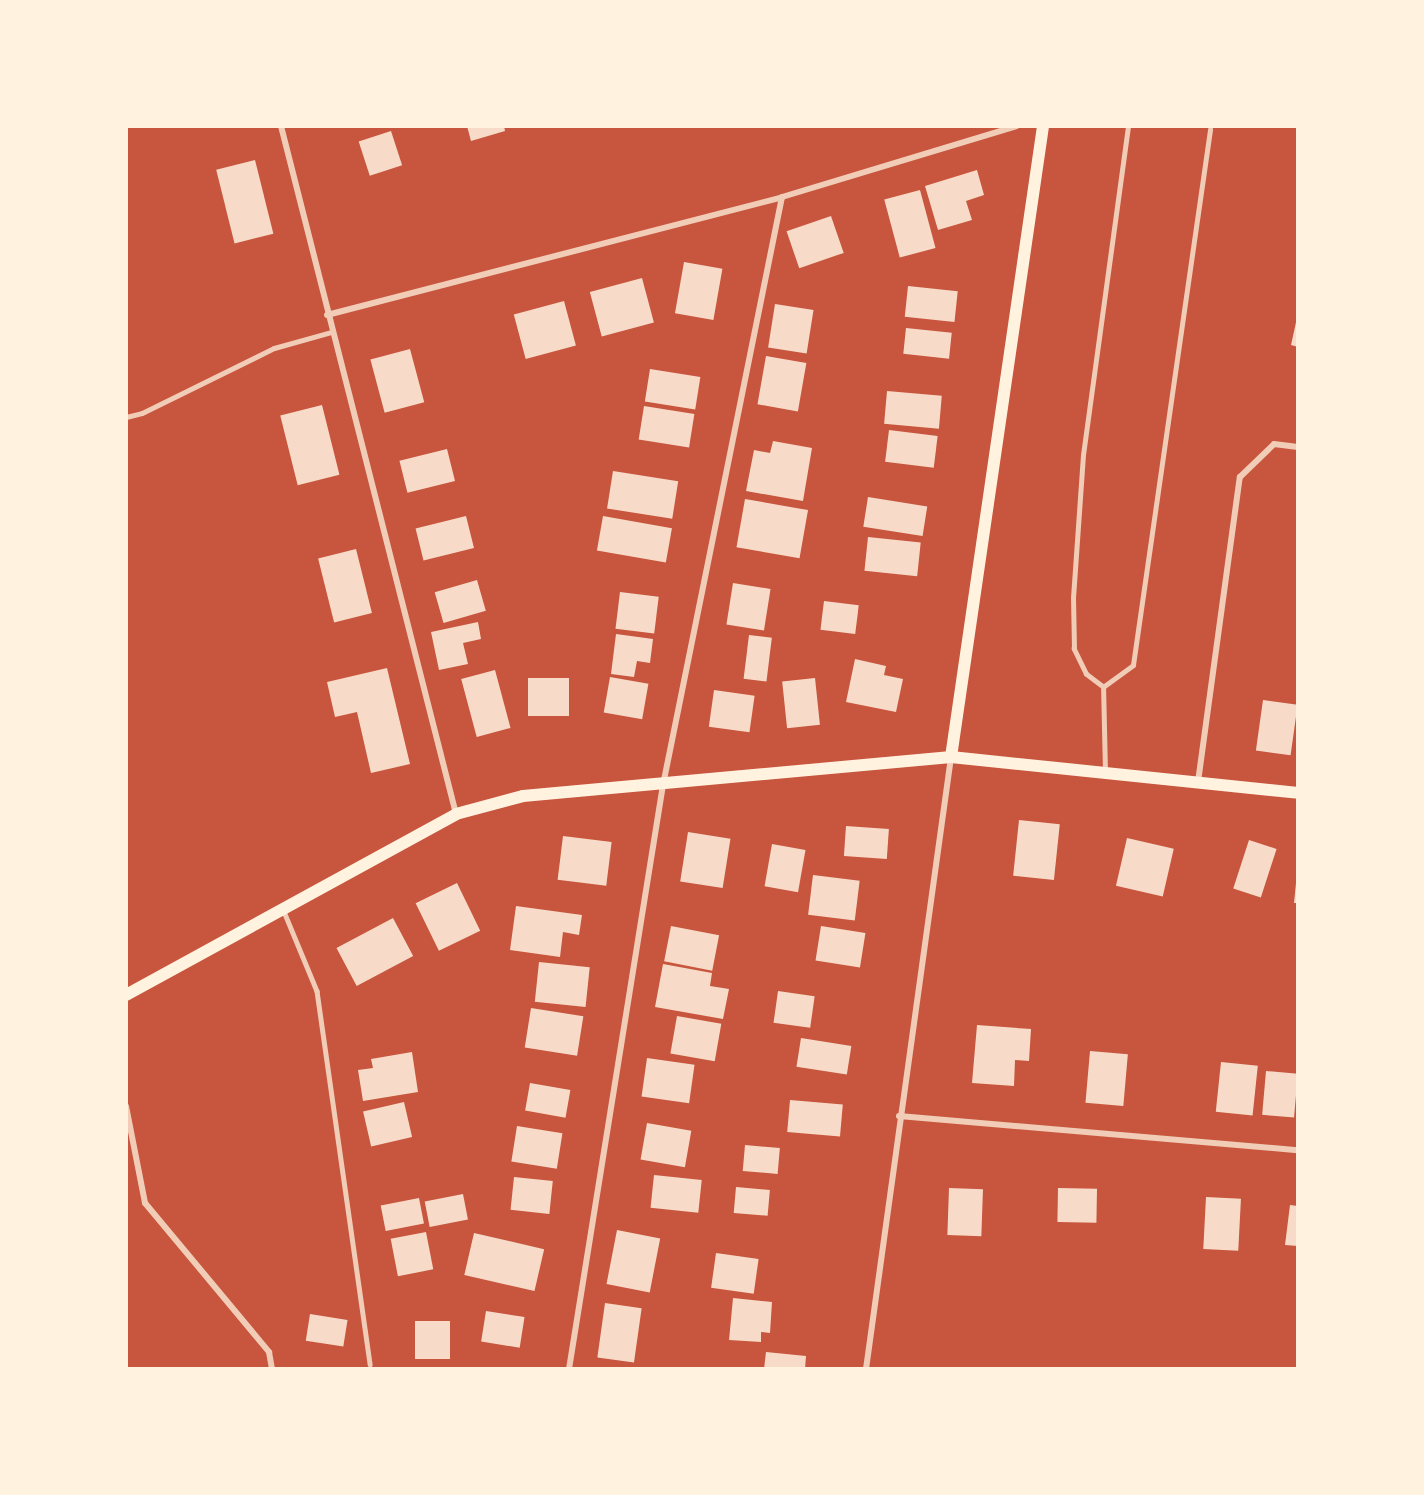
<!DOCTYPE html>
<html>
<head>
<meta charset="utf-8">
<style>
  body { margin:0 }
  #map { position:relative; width:1424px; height:1495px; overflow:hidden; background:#c8553d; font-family:"Open Sans",sans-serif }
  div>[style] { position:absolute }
  .building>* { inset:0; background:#f7dbc8; transform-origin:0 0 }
  .service>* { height:4.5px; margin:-2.25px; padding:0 2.25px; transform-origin:2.25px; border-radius:2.25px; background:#f1ccb7 }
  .pedestrian>* { height:5px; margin:-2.5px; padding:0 2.5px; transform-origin:2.5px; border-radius:2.5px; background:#f1ccb7 }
  .minor>* { height:6px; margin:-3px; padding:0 3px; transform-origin:3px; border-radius:3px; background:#f1ccb7 }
  .secondary>* { height:12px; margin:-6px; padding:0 6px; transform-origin:6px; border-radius:6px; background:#fff3e0 }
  span { translate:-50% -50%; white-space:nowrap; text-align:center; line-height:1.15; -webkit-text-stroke:4.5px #fff3e0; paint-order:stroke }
  .frame { position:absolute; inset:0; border:128px solid #fff3e0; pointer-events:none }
</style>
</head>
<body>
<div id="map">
  <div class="building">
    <i style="clip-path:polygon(467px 126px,504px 126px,505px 131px,471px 141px)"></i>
    <i style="left:391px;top:131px;width:36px;height:34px;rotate:72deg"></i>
    <i style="left:255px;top:160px;width:76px;height:40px;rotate:76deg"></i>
    <i style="clip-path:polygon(977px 170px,984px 195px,966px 201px,972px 220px,938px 230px,925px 186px)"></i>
    <i style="left:920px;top:190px;width:60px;height:37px;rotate:75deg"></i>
    <i style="left:831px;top:216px;width:39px;height:47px;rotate:71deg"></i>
    <i style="left:684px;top:262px;width:39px;height:52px;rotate:10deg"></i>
    <i style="left:642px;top:278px;width:46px;height:54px;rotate:75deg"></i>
    <i style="left:908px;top:286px;width:50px;height:31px;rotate:6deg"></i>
    <i style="left:564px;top:301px;width:46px;height:52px;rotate:75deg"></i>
    <i style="left:775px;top:304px;width:39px;height:44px;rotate:9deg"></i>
    <i style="clip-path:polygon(1298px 313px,1298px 347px,1291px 345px)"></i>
    <i style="left:906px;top:328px;width:46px;height:26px;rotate:6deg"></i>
    <i style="left:410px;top:349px;width:55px;height:41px;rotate:75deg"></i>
    <i style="left:766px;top:356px;width:41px;height:49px;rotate:10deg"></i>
    <i style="left:650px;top:369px;width:51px;height:33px;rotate:9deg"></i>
    <i style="left:887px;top:391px;width:55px;height:33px;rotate:5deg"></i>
    <i style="left:322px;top:405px;width:72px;height:43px;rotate:76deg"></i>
    <i style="left:644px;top:406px;width:51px;height:34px;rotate:9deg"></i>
    <i style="left:889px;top:430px;width:49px;height:32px;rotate:7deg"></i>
    <i style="clip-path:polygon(773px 441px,812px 448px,803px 501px,746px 491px,754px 450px,770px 453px)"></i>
    <i style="left:447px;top:449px;width:33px;height:49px;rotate:76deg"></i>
    <i style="left:613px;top:471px;width:66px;height:38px;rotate:9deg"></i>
    <i style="left:868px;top:497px;width:60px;height:30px;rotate:9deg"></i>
    <i style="left:745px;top:499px;width:64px;height:49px;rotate:10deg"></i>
    <i style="left:466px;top:516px;width:33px;height:52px;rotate:76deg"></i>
    <i style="left:603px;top:516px;width:70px;height:35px;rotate:10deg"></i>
    <i style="left:868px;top:537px;width:53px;height:34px;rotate:6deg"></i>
    <i style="left:356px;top:549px;width:66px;height:39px;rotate:76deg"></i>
    <i style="left:477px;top:580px;width:32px;height:44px;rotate:74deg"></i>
    <i style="left:733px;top:583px;width:38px;height:42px;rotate:9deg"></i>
    <i style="left:620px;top:592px;width:39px;height:37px;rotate:7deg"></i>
    <i style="left:824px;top:601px;width:35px;height:29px;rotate:7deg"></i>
    <i style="clip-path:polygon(478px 622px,481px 639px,463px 643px,468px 664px,439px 670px,431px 632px)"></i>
    <i style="clip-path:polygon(616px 634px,653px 639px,650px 663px,637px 661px,634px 677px,611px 674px)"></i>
    <i style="left:749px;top:635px;width:23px;height:44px;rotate:7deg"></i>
    <i style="clip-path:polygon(855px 659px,886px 666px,884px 675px,903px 679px,896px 712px,846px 702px)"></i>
    <i style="clip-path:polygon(387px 668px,410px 764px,371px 773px,357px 712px,335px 717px,327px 682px)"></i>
    <i style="left:495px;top:670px;width:60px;height:35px;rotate:75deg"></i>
    <i style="left:610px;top:677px;width:39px;height:36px;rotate:10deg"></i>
    <i style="left:528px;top:678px;width:41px;height:38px"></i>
    <i style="left:815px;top:678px;width:47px;height:33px;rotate:84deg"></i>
    <i style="left:714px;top:690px;width:41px;height:37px;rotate:8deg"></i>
    <i style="left:1263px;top:700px;width:35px;height:51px;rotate:8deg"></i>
    <i style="left:1019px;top:820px;width:41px;height:56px;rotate:6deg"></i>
    <i style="left:846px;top:826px;width:43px;height:30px;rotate:4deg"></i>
    <i style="left:688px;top:832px;width:43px;height:50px;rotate:9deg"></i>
    <i style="left:563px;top:836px;width:49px;height:44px;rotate:7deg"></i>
    <i style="left:1127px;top:838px;width:48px;height:49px;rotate:13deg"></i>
    <i style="left:1249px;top:840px;width:29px;height:51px;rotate:18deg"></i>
    <i style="left:772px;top:844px;width:34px;height:43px;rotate:10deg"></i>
    <i style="left:813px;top:875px;width:47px;height:40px;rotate:7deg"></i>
    <i style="left:457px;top:883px;width:53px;height:46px;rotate:64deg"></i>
    <i style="clip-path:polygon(1296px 883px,1298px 883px,1298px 903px,1294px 903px)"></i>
    <i style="clip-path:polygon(516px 906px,582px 915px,579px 935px,563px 932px,560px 957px,510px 950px)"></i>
    <i style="left:393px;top:918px;width:43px;height:64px;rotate:62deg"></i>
    <i style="left:671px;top:926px;width:49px;height:36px;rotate:11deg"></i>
    <i style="left:821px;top:926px;width:45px;height:35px;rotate:9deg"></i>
    <i style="left:539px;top:962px;width:51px;height:40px;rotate:6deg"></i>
    <i style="clip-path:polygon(663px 964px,712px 973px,710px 986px,729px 989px,723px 1019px,655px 1007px)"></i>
    <i style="left:778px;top:991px;width:37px;height:32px;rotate:8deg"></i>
    <i style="left:531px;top:1008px;width:53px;height:40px;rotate:9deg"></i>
    <i style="left:677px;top:1016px;width:45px;height:38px;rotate:10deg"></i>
    <i style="clip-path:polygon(977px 1025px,1031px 1029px,1029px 1061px,1015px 1060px,1014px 1086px,972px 1083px)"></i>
    <i style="left:801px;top:1038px;width:51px;height:29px;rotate:9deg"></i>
    <i style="left:1090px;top:1051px;width:38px;height:52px;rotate:5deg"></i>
    <i style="clip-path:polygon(412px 1052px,418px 1092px,363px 1101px,358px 1070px,373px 1068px,371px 1059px)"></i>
    <i style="left:647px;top:1058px;width:48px;height:39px;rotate:8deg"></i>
    <i style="left:1221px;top:1062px;width:37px;height:50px;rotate:6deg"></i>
    <i style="left:1266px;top:1071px;width:32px;height:44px;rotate:5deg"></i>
    <i style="left:530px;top:1083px;width:41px;height:28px;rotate:10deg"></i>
    <i style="left:790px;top:1100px;width:53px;height:32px;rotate:5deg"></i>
    <i style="left:404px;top:1102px;width:36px;height:42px;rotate:77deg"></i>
    <i style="left:647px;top:1123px;width:45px;height:37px;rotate:10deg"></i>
    <i style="left:517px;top:1126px;width:46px;height:36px;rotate:9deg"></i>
    <i style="left:745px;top:1145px;width:35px;height:26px;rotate:5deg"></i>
    <i style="left:654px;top:1175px;width:48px;height:33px;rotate:6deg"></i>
    <i style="left:514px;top:1177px;width:39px;height:33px;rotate:6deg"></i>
    <i style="left:736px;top:1187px;width:34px;height:26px;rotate:5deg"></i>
    <i style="left:949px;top:1188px;width:34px;height:47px;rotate:2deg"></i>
    <i style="left:1058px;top:1188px;width:39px;height:34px;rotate:1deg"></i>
    <i style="left:463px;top:1194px;width:26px;height:39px;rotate:79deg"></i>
    <i style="left:1206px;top:1197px;width:35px;height:52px;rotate:3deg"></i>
    <i style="left:419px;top:1198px;width:26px;height:39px;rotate:79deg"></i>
    <i style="clip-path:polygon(1290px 1205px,1298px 1206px,1298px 1246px,1285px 1245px)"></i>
    <i style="left:617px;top:1230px;width:44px;height:55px;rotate:11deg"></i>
    <i style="left:426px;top:1232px;width:38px;height:36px;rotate:79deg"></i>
    <i style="left:474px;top:1233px;width:72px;height:43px;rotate:13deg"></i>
    <i style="left:716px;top:1253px;width:43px;height:35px;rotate:8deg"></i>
    <i style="clip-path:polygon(733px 1298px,772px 1302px,770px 1333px,761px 1332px,761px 1342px,729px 1340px)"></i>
    <i style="left:605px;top:1303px;width:37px;height:55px;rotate:8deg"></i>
    <i style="left:486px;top:1311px;width:39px;height:31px;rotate:9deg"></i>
    <i style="left:310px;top:1314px;width:38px;height:27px;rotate:9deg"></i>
    <i style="left:415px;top:1321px;width:35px;height:38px"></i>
    <i style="clip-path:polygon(766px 1352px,806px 1356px,805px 1369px,764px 1369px)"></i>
  </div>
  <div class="service">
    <i style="left:1103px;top:687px;width:21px;rotate:-143deg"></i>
    <i style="left:1086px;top:674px;width:28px;rotate:-116deg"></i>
    <i style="left:1074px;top:649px;width:51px;rotate:-91.1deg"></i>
    <i style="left:1073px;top:598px;width:143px;rotate:-86deg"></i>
    <i style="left:1083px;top:455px;width:332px;rotate:-82.2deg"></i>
    <i style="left:1105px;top:772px;width:85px;rotate:-91.3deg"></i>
    <i style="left:1103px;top:687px;width:37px;rotate:-36deg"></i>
    <i style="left:1133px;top:665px;width:541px;rotate:-81.81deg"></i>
    <i style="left:283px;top:909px;width:89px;rotate:67.5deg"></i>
    <i style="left:317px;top:991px;width:377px;rotate:81.9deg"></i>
  </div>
  <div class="pedestrian">
    <i style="left:126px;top:417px;width:16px;rotate:-14deg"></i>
    <i style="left:142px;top:413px;width:147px;rotate:-26.2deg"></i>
    <i style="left:274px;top:348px;width:59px;rotate:-15.7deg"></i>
  </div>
  <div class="minor">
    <i style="left:281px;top:126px;width:710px;rotate:75.73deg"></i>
    <i style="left:327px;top:315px;width:470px;rotate:-14.5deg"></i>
    <i style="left:782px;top:197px;width:245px;rotate:-16.8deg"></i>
    <i style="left:1198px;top:782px;width:308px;rotate:-82.2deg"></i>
    <i style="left:1240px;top:477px;width:47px;rotate:-44.1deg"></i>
    <i style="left:1274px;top:444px;width:24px;rotate:7deg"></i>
    <i style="left:126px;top:1106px;width:99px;rotate:78.9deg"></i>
    <i style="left:145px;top:1203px;width:194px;rotate:50.2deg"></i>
    <i style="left:269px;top:1352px;width:17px;rotate:80deg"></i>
    <i style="left:899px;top:1116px;width:400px;rotate:4.9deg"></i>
    <i style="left:569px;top:1369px;width:592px;rotate:-80.86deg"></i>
    <i style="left:663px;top:785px;width:600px;rotate:-78.56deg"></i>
    <i style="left:866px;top:1369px;width:618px;rotate:-82.09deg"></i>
  </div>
  <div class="secondary">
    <i style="left:951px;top:757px;width:638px;rotate:-81.7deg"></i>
    <i style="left:126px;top:995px;width:376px;rotate:-28.7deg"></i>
    <i style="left:456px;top:814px;width:69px;rotate:-15deg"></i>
    <i style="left:523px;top:796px;width:430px;rotate:-5.2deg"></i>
    <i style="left:951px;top:757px;width:349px;rotate:5.9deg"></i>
  </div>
  <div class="frame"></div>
</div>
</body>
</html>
